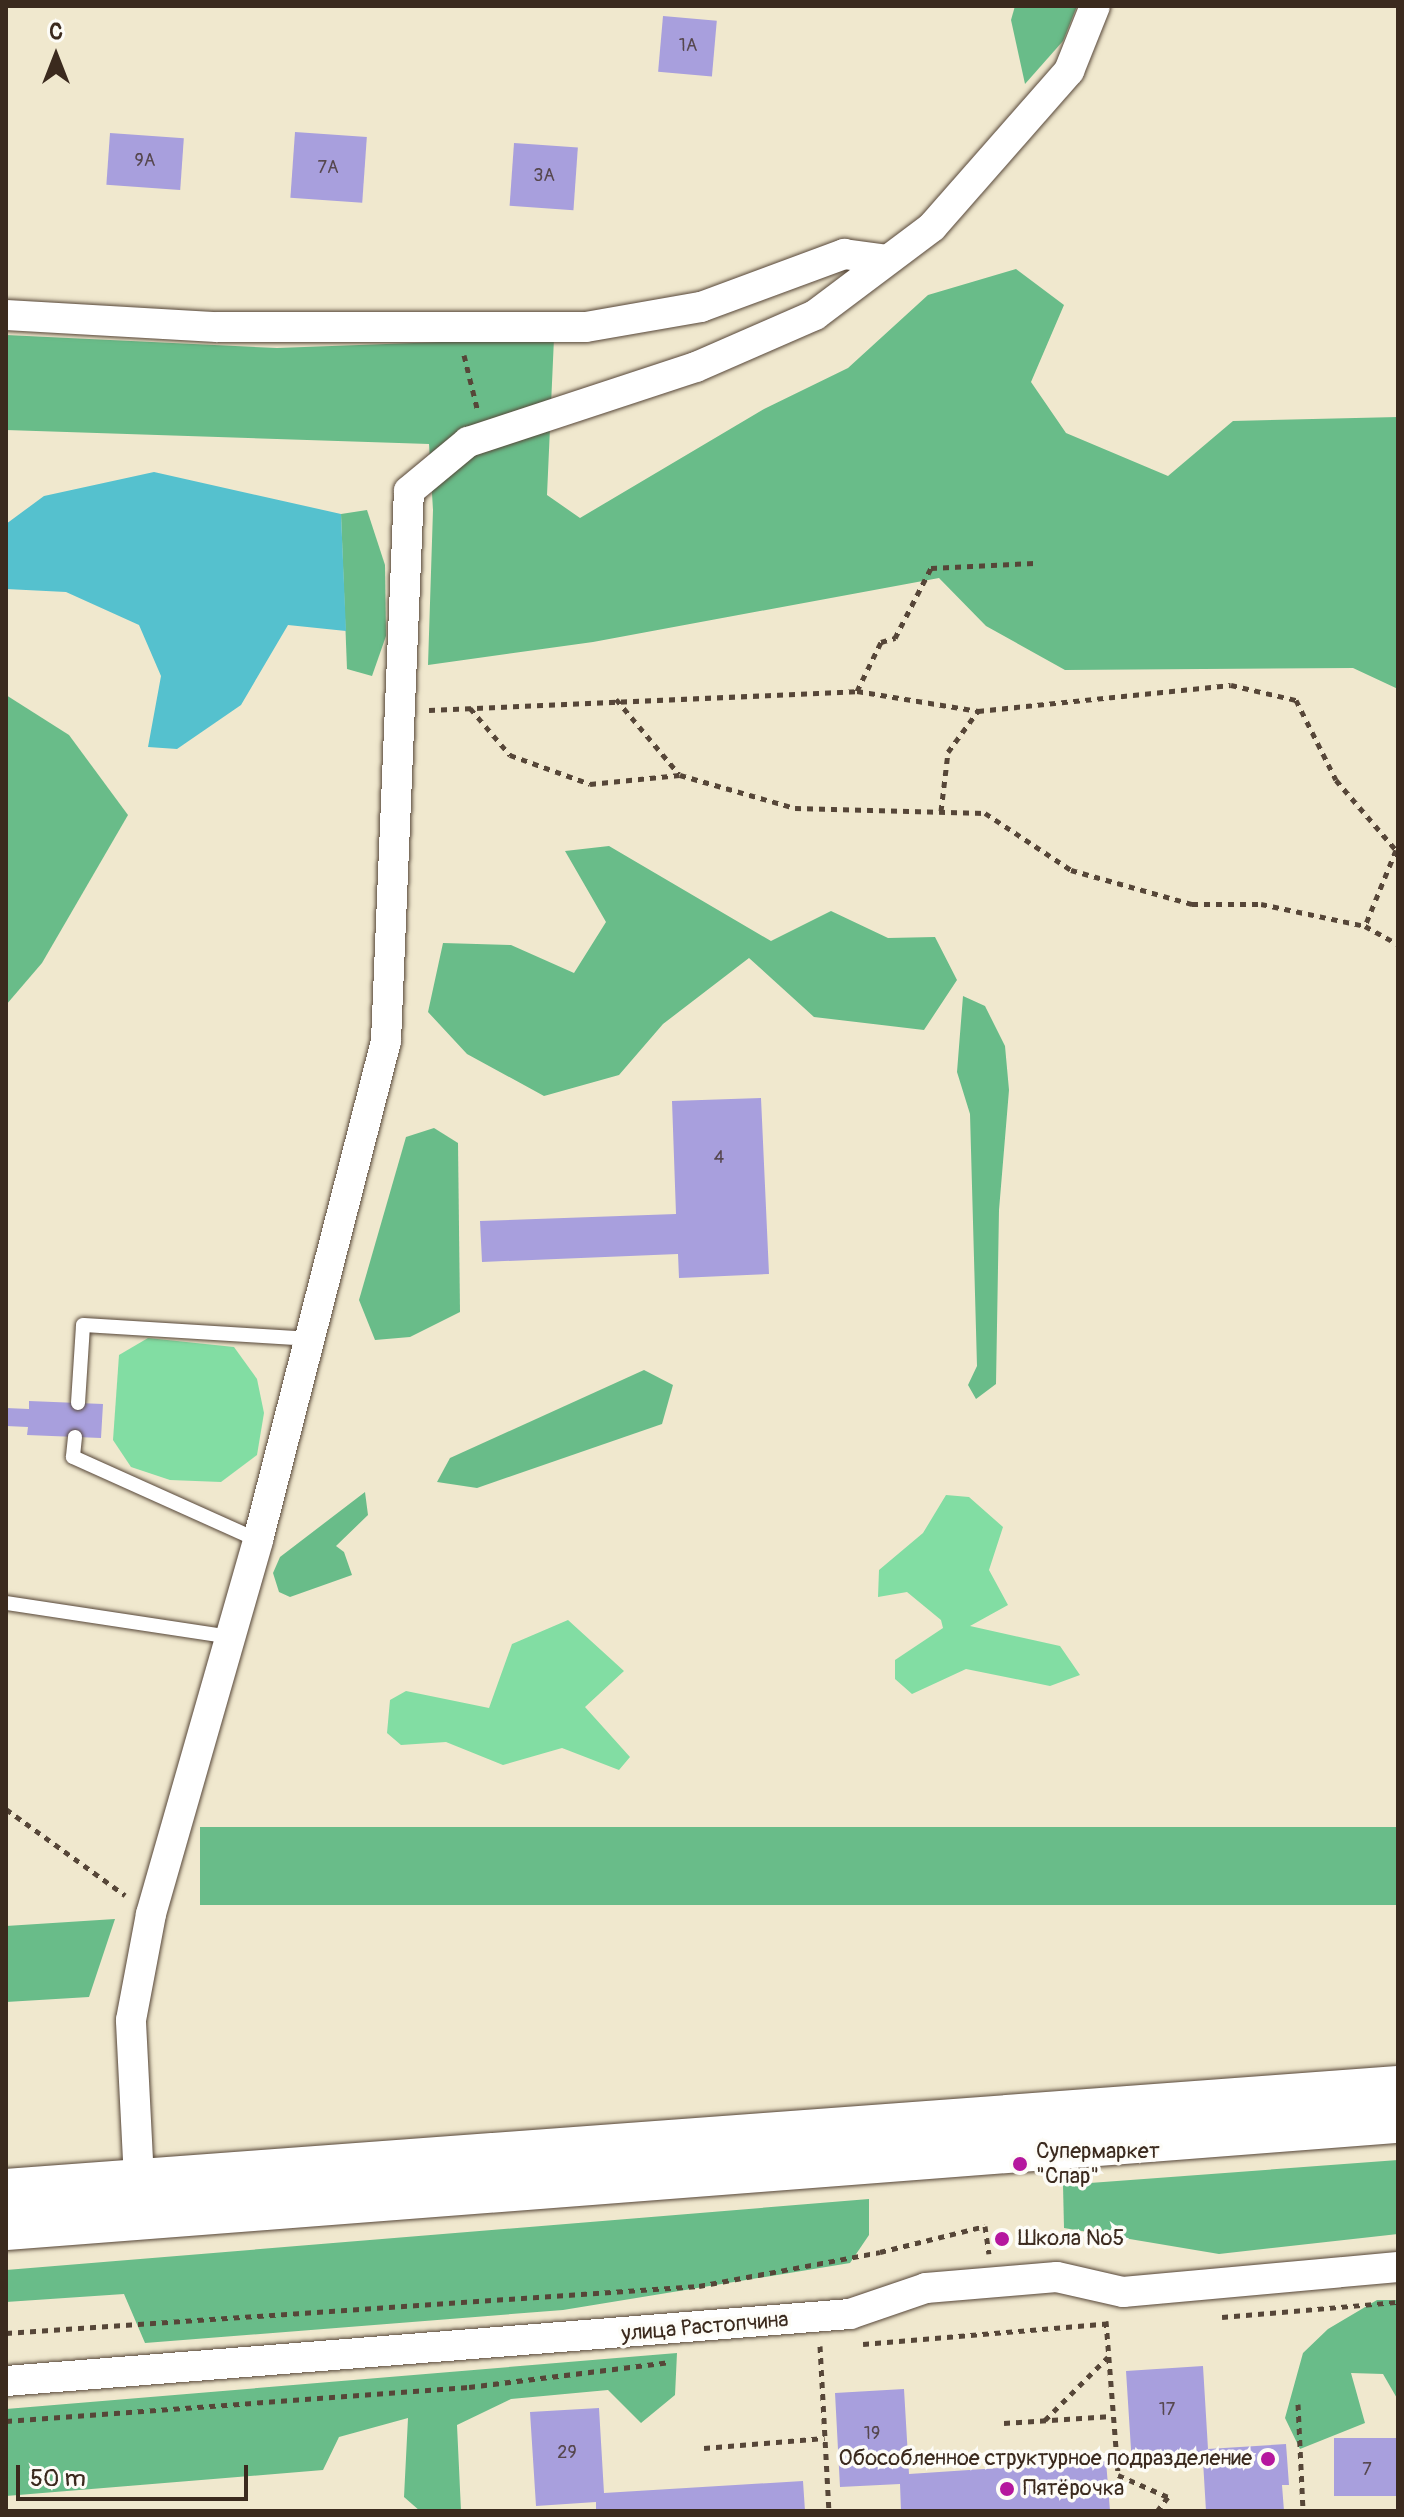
<!DOCTYPE html>
<html>
<head>
<meta charset="utf-8">
<style>
  body { margin:0 }
  #map { position:relative; width:1404px; height:2517px; overflow:hidden; background:#f0e8ce; font-family:Pangolin,sans-serif }
  div>[style] { position:absolute }
  .green>* { inset:0; background:#82dda3 }
  .forest>* { inset:0; background:#69bc89; transform-origin:0 0 }
  .water>* { inset:0; background:#55c1ce }
  .building>* { inset:0; background:#a89fdd; transform-origin:0 0 }
  .path>* { height:5px; margin-top:-2.5px; transform-origin:0; background:repeating-linear-gradient(90deg,#564638 0 6px,transparent 0 12px) }
  .roads { filter:drop-shadow(0 0 2px #564638) drop-shadow(0 0 2px #564638) }
  .lane>* { height:14px; margin:-7px; padding:0 7px; transform-origin:7px; border-radius:7px; background:#fff }
  .street>* { height:30px; margin:-15px; padding:0 15px; transform-origin:15px; border-radius:15px; background:#fff }
  .highway>* { height:44px; margin:-22px; padding:0 22px; transform-origin:22px; border-radius:22px; background:#fff }
  .dots>* { width:22px; height:22px; translate:-50% -50%; box-sizing:border-box; border:4px solid #fdfcf7; border-radius:50% }
  span { translate:-50% -50%; white-space:nowrap; text-align:center; line-height:1.15; -webkit-text-stroke:7px #fdfcf7; paint-order:stroke }
  .number-label { font-size:18px; color:#56474e }
  .number-label span { -webkit-text-stroke-width:0 }
  .poi-label { font-size:22px; color:#3b2a1e }
  .left { translate:0 -50%; text-align:left }
  .right { translate:-100% -50%; text-align:right }
  .street-label { font-size:22px; color:#3b2a1e }
  .frame { position:absolute; inset:0; border:8px solid #3b2a1e; pointer-events:none }
  .north { position:absolute; left:16px; top:16px; width:80px; height:80px; -webkit-text-stroke:6px #fdfcf7; paint-order:stroke; rotate:0deg; font-size:22px; font-weight:700; line-height:32px; text-align:center; color:#3b2a1e }
  .north::after { content:''; display:block; margin:auto; width:28px; height:36px; background:#3b2a1e; clip-path:polygon(50% 0,100% 100%,50% 72%,0 100%) }
  .scale { position:absolute; left:16px; top:2465px; width:232px; height:36px; box-sizing:border-box; border:4px solid #3b2a1e; border-top:0; padding-left:10px; font-size:24px; line-height:28px; white-space:nowrap; color:#3b2a1e; -webkit-text-stroke:6px #fdfcf7; paint-order:stroke }
</style>
</head>
<body>
<div id="map">
  <div class="green">
    <i style="clip-path:polygon(148px 1338px,234px 1347px,257px 1379px,264px 1413px,257px 1455px,221px 1482px,170px 1480px,131px 1467px,113px 1440px,119px 1355px)"></i>
    <i style="clip-path:polygon(946px 1495px,969px 1497px,1003px 1527px,989px 1570px,1008px 1605px,970px 1626px,1060px 1646px,1080px 1675px,1050px 1686px,966px 1669px,912px 1694px,895px 1679px,895px 1660px,943px 1628px,941px 1620px,907px 1592px,878px 1597px,879px 1570px,923px 1533px)"></i>
    <i style="clip-path:polygon(568px 1620px,624px 1671px,585px 1707px,630px 1757px,619px 1770px,562px 1748px,503px 1765px,446px 1742px,401px 1745px,387px 1733px,390px 1700px,406px 1691px,489px 1708px,512px 1644px)"></i>
  </div>
  <div class="forest">
    <i style="clip-path:polygon(1015px 6px,1077px 6px,1063px 41px,1025px 84px,1011px 20px)"></i>
    <i style="clip-path:polygon(1016px 269px,1064px 305px,1031px 382px,1066px 433px,1168px 476px,1233px 421px,1398px 417px,1398px 689px,1353px 668px,1065px 670px,986px 626px,939px 578px,593px 642px,428px 665px,433px 510px,429px 444px,6px 430px,6px 335px,277px 348px,554px 338px,547px 495px,580px 518px,764px 409px,848px 368px,928px 295px)"></i>
    <i style="clip-path:polygon(367px 510px,385px 565px,386px 636px,372px 676px,347px 669px,341px 514px)"></i>
    <i style="clip-path:polygon(6px 695px,69px 735px,128px 815px,42px 963px,6px 1005px)"></i>
    <i style="clip-path:polygon(609px 846px,771px 941px,831px 911px,888px 938px,935px 937px,957px 980px,924px 1030px,814px 1017px,749px 958px,663px 1024px,619px 1075px,544px 1096px,467px 1054px,428px 1012px,443px 943px,511px 945px,574px 973px,606px 922px,565px 851px)"></i>
    <i style="clip-path:polygon(963px 996px,985px 1006px,1005px 1046px,1009px 1090px,999px 1210px,996px 1384px,976px 1399px,968px 1385px,977px 1366px,970px 1114px,957px 1072px)"></i>
    <i style="clip-path:polygon(434px 1128px,458px 1143px,460px 1312px,410px 1337px,375px 1340px,359px 1300px,406px 1137px)"></i>
    <i style="clip-path:polygon(644px 1370px,673px 1385px,662px 1424px,477px 1488px,437px 1482px,450px 1458px)"></i>
    <i style="clip-path:polygon(365px 1492px,368px 1515px,336px 1546px,344px 1552px,352px 1575px,290px 1597px,279px 1592px,273px 1573px,280px 1557px)"></i>
    <i style="left:1398px;top:1827px;width:78px;height:1198px;rotate:90deg"></i>
    <i style="clip-path:polygon(115px 1919px,89px 1997px,6px 2002px,6px 1926px)"></i>
    <i style="clip-path:polygon(1398px 2160px,1398px 2234px,1219px 2254px,1064px 2228px,1063px 2185px)"></i>
    <i style="clip-path:polygon(869px 2199px,869px 2235px,850px 2263px,563px 2310px,145px 2343px,124px 2294px,6px 2302px,6px 2270px)"></i>
    <i style="clip-path:polygon(1377px 2300px,1398px 2300px,1398px 2400px,1383px 2374px,1351px 2373px,1365px 2423px,1300px 2449px,1285px 2418px,1303px 2353px,1328px 2329px)"></i>
    <i style="clip-path:polygon(677px 2353px,675px 2395px,641px 2423px,608px 2390px,511px 2399px,457px 2425px,461px 2511px,420px 2511px,404px 2497px,408px 2418px,339px 2437px,323px 2470px,6px 2496px,6px 2409px)"></i>
  </div>
  <div class="water">
    <i style="clip-path:polygon(154px 472px,341px 514px,346px 631px,288px 625px,241px 705px,177px 749px,148px 747px,161px 676px,139px 625px,66px 592px,6px 589px,6px 524px,44px 496px)"></i>
  </div>
  <div class="building">
    <i style="left:663px;top:16px;width:54px;height:56px;rotate:5deg"></i>
    <i style="left:295px;top:132px;width:72px;height:66px;rotate:4deg"></i>
    <i style="left:110px;top:133px;width:74px;height:52px;rotate:4deg"></i>
    <i style="left:514px;top:143px;width:64px;height:63px;rotate:4deg"></i>
    <i style="clip-path:polygon(761px 1098px,769px 1274px,679px 1278px,678px 1254px,482px 1262px,480px 1221px,676px 1214px,672px 1101px)"></i>
    <i style="clip-path:polygon(29px 1401px,103px 1404px,101px 1438px,27px 1435px,28px 1427px,6px 1426px,6px 1408px,29px 1409px)"></i>
    <i style="clip-path:polygon(1203px 2366px,1208px 2449px,1286px 2444px,1289px 2485px,1282px 2485px,1284px 2511px,1206px 2511px,1203px 2461px,1132px 2465px,1126px 2371px)"></i>
    <i style="clip-path:polygon(904px 2389px,909px 2474px,1106px 2461px,1110px 2511px,901px 2511px,900px 2484px,840px 2487px,835px 2393px)"></i>
    <i style="clip-path:polygon(599px 2408px,604px 2493px,803px 2481px,805px 2511px,596px 2511px,596px 2502px,536px 2506px,530px 2412px)"></i>
    <i style="left:1398px;top:2438px;width:58px;height:64px;rotate:90deg"></i>
  </div>
  <div class="path">
    <i style="left:464px;top:355px;width:55px;rotate:76.2deg"></i>
    <i style="left:857px;top:691px;width:55px;rotate:-63.9deg"></i>
    <i style="left:881px;top:642px;width:15px;rotate:-16deg"></i>
    <i style="left:895px;top:638px;width:79px;rotate:-62.8deg"></i>
    <i style="left:931px;top:568px;width:104px;rotate:-2.8deg"></i>
    <i style="left:616px;top:699px;width:98px;rotate:50deg"></i>
    <i style="left:470px;top:708px;width:62px;rotate:49.6deg"></i>
    <i style="left:510px;top:755px;width:85px;rotate:19.9deg"></i>
    <i style="left:590px;top:784px;width:90px;rotate:-5.7deg"></i>
    <i style="left:680px;top:775px;width:120px;rotate:16deg"></i>
    <i style="left:795px;top:808px;width:190px;rotate:1.5deg"></i>
    <i style="left:985px;top:813px;width:103px;rotate:33.5deg"></i>
    <i style="left:1071px;top:870px;width:126px;rotate:15.7deg"></i>
    <i style="left:1192px;top:904px;width:69px"></i>
    <i style="left:1261px;top:904px;width:106px;rotate:11.9deg"></i>
    <i style="left:1365px;top:926px;width:38px;rotate:29deg"></i>
    <i style="left:429px;top:710px;width:428px;rotate:-2.5deg"></i>
    <i style="left:857px;top:691px;width:123px;rotate:9.4deg"></i>
    <i style="left:978px;top:711px;width:254px;rotate:-5.9deg"></i>
    <i style="left:1231px;top:685px;width:67px;rotate:13deg"></i>
    <i style="left:1296px;top:700px;width:89px;rotate:63.4deg"></i>
    <i style="left:1336px;top:780px;width:92px;rotate:49.4deg"></i>
    <i style="left:1396px;top:850px;width:82px;rotate:112.2deg"></i>
    <i style="left:941px;top:811px;width:59px;rotate:-83.2deg"></i>
    <i style="left:948px;top:752px;width:51px;rotate:-53.8deg"></i>
    <i style="left:6px;top:1809px;width:147px;rotate:35.9deg"></i>
    <i style="left:1222px;top:2317px;width:177px;rotate:-4.9deg"></i>
    <i style="left:1106px;top:2321px;width:154px;rotate:85.5deg"></i>
    <i style="left:1118px;top:2475px;width:55px;rotate:23.7deg"></i>
    <i style="left:1168px;top:2497px;width:18px;rotate:128deg"></i>
    <i style="left:6px;top:2333px;width:695px;rotate:-3.88deg"></i>
    <i style="left:699px;top:2286px;width:184px;rotate:-10.6deg"></i>
    <i style="left:880px;top:2252px;width:108px;rotate:-13.9deg"></i>
    <i style="left:985px;top:2226px;width:28px;rotate:82deg"></i>
    <i style="left:863px;top:2344px;width:250px;rotate:-4.8deg"></i>
    <i style="left:820px;top:2346px;width:165px;rotate:86.9deg"></i>
    <i style="left:1298px;top:2404px;width:107px;rotate:87.3deg"></i>
    <i style="left:1045px;top:2420px;width:89px;rotate:-45deg"></i>
    <i style="left:6px;top:2421px;width:464px;rotate:-4.2deg"></i>
    <i style="left:469px;top:2387px;width:203px;rotate:-7.1deg"></i>
    <i style="left:1004px;top:2423px;width:108px;rotate:-3.7deg"></i>
    <i style="left:704px;top:2448px;width:121px;rotate:-4.7deg"></i>
  </div>
  <div class="roads">
    <div class="lane">
      <i style="left:78px;top:1403px;width:78px;rotate:-86.3deg"></i>
      <i style="left:83px;top:1325px;width:226px;rotate:3.5deg"></i>
      <i style="left:75px;top:1437px;width:20px;rotate:96deg"></i>
      <i style="left:73px;top:1457px;width:203px;rotate:24.2deg"></i>
      <i style="left:6px;top:1603px;width:228px;rotate:8.6deg"></i>
    </div>
    <div class="street">
      <i style="left:6px;top:315px;width:211px;rotate:3.3deg"></i>
      <i style="left:217px;top:327px;width:369px"></i>
      <i style="left:586px;top:327px;width:117px;rotate:-9.9deg"></i>
      <i style="left:701px;top:307px;width:153px;rotate:-20.3deg"></i>
      <i style="left:844px;top:254px;width:43px;rotate:7.9deg"></i>
      <i style="left:139px;top:2180px;width:160px;rotate:-92.9deg"></i>
      <i style="left:131px;top:2020px;width:108px;rotate:-79.3deg"></i>
      <i style="left:151px;top:1914px;width:389px;rotate:-74deg"></i>
      <i style="left:258px;top:1540px;width:515px;rotate:-75.61deg"></i>
      <i style="left:386px;top:1041px;width:550px;rotate:-87.61deg"></i>
      <i style="left:409px;top:491px;width:77px;rotate:-39.7deg"></i>
      <i style="left:468px;top:442px;width:240px;rotate:-18.2deg"></i>
      <i style="left:696px;top:367px;width:130px;rotate:-23.6deg"></i>
      <i style="left:815px;top:315px;width:146px;rotate:-36.9deg"></i>
      <i style="left:932px;top:227px;width:208px;rotate:-48.7deg"></i>
      <i style="left:1069px;top:71px;width:70px;rotate:-68.2deg"></i>
      <i style="left:6px;top:2381px;width:847px;rotate:-4.54deg"></i>
      <i style="left:850px;top:2314px;width:80px;rotate:-18.9deg"></i>
      <i style="left:926px;top:2288px;width:131px;rotate:-4.8deg"></i>
      <i style="left:1057px;top:2277px;width:68px;rotate:12.8deg"></i>
      <i style="left:1123px;top:2292px;width:276px;rotate:-5.2deg"></i>
    </div>
    <div class="highway">
      <i style="left:6px;top:2191px;width:1396px;rotate:-4.23deg"></i>
      <i style="left:6px;top:2228px;width:1396px;rotate:-4.4deg"></i>
    </div>
  </div>
  <div class="dots">
    <i style="left:1020px;top:2164px;background:#b5179e"></i>
    <i style="left:1002px;top:2239px;background:#b5179e"></i>
    <i style="left:1268px;top:2459px;background:#b5179e"></i>
    <i style="left:1007px;top:2489px;background:#b5179e"></i>
  </div>
  <div class="number-label">
    <span style="left:688px;top:46px">1А</span>
    <span style="left:145px;top:161px">9А</span>
    <span style="left:328px;top:168px">7А</span>
    <span style="left:544px;top:176px">3А</span>
    <span style="left:719px;top:1158px">4</span>
    <span style="left:1167px;top:2410px">17</span>
    <span style="left:872px;top:2434px">19</span>
    <span style="left:567px;top:2453px">29</span>
    <span style="left:1367px;top:2470px">7</span>
  </div>
  <div class="poi-label">
    <span class="left" style="left:1036px;top:2164px">Супермаркет<br>"Спар"</span>
    <span class="left" style="left:1018px;top:2239px">Школа №5</span>
    <span class="right" style="left:1252px;top:2459px">Обособленное структурное подразделение</span>
    <span class="left" style="left:1023px;top:2489px">Пятёрочка</span>
  </div>
  <div class="street-label">
    <span style="left:705px;top:2327px;rotate:-5deg">улица Растопчина</span>
  </div>
  <div class="frame"></div>
  <div class="north">С</div>
  <div class="scale">50 m</div>
</div>
</body>
</html>
